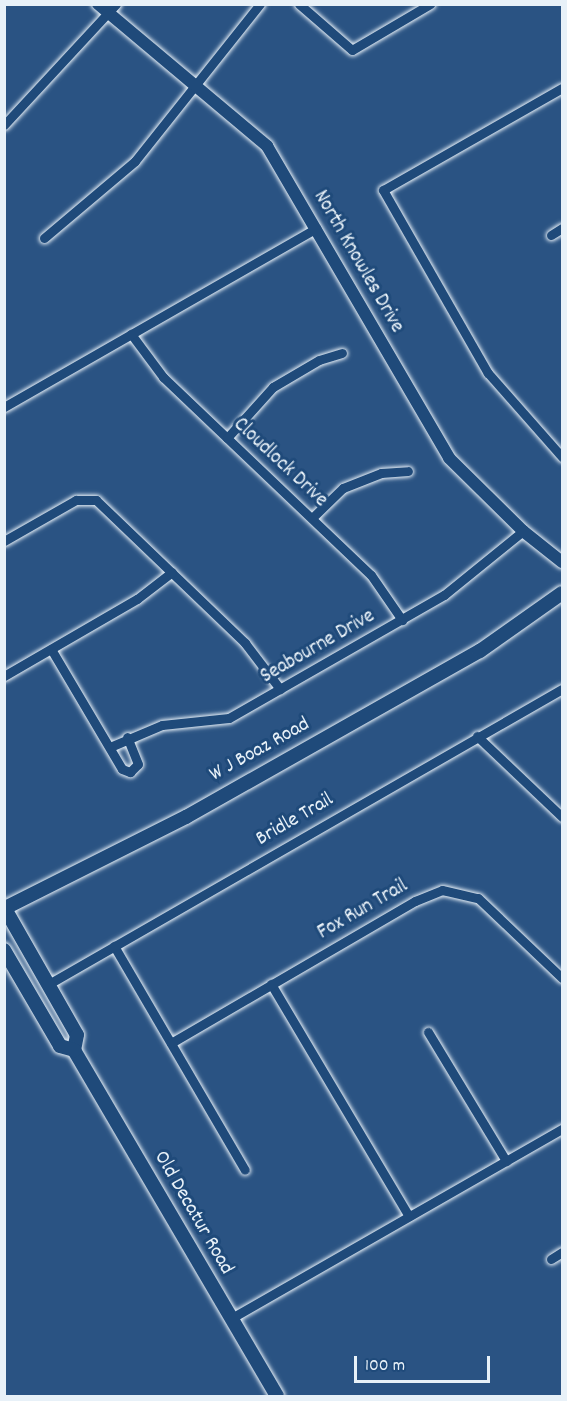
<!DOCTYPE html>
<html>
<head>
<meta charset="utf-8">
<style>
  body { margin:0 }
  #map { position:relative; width:567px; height:1401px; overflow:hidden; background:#2a5383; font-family:Dekko,sans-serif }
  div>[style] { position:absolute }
  .roads { filter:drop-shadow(0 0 2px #e8f1f8) drop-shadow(0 0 2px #e8f1f8) }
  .minor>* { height:9px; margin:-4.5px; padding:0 4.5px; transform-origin:4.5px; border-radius:4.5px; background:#1f4a7a }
  .tertiary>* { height:12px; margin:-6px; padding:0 6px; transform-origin:6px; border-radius:6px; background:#1f4a7a }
  .secondary>* { height:14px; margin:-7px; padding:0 7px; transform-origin:7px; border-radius:7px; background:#1f4a7a }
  span { translate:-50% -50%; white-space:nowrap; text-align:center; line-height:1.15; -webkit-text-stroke:6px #1f4a7a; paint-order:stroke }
  .street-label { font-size:21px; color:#e8f1f8 }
  .frame { position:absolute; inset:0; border:6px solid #e8f1f8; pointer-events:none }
  .scale { position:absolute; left:354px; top:1356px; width:136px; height:27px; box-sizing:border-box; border:3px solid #e8f1f8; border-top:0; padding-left:8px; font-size:18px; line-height:21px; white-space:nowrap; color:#e8f1f8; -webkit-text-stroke:4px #1f4a7a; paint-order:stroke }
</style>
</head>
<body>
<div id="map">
  <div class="roads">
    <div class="minor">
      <i style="left:299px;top:4px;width:70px;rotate:41deg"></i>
      <i style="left:352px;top:50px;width:91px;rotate:-30.5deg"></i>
      <i style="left:562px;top:88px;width:206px;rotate:150.3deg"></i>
      <i style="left:383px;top:190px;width:211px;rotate:60.2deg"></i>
      <i style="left:488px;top:373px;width:112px;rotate:48.6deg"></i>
      <i style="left:4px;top:125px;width:165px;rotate:-47.2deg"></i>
      <i style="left:551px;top:235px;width:13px;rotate:-32deg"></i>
      <i style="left:44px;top:238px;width:119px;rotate:-40.2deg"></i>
      <i style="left:135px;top:161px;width:201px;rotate:-51.5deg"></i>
      <i style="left:131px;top:334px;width:54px;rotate:53.3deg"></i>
      <i style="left:163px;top:377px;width:287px;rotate:43.6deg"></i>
      <i style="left:371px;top:575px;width:55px;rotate:55.4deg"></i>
      <i style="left:4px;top:407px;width:360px;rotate:-29.8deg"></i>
      <i style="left:227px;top:438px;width:69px;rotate:-48deg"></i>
      <i style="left:273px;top:387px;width:53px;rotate:-30.4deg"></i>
      <i style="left:319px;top:360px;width:24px;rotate:-17deg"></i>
      <i style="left:312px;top:518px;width:43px;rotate:-44.1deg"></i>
      <i style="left:343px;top:488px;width:41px;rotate:-21.5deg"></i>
      <i style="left:381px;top:473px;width:27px;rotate:-4deg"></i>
      <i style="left:4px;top:541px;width:83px;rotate:-29.7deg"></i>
      <i style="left:76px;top:500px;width:20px"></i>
      <i style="left:96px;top:500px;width:207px;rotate:43.8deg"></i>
      <i style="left:245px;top:643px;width:58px;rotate:52.7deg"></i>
      <i style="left:51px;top:649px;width:139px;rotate:59.4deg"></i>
      <i style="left:122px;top:769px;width:9px;rotate:21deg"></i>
      <i style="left:130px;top:772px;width:11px;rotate:-45deg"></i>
      <i style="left:138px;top:764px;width:29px;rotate:-112deg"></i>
      <i style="left:4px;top:676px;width:154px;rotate:-30.1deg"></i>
      <i style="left:137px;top:599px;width:44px;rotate:-37.6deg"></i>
      <i style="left:477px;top:736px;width:117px;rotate:43.6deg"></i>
      <i style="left:110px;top:747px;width:56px;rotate:-22.9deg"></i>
      <i style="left:162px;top:725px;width:67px;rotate:-6deg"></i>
      <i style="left:229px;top:718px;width:248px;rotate:-29.8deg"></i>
      <i style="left:444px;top:595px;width:102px;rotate:-39deg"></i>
      <i style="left:114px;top:946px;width:259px;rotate:59.7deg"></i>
      <i style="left:271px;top:984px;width:270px;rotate:59.3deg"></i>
      <i style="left:47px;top:985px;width:594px;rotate:-29.89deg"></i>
      <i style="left:428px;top:1032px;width:151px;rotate:58.8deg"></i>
      <i style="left:171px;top:1043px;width:282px;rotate:-30.2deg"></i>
      <i style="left:415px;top:901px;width:29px;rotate:-22deg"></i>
      <i style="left:442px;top:890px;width:37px;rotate:13deg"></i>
      <i style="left:478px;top:898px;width:116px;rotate:43.6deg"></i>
      <i style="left:551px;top:1259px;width:13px;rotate:-32deg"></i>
      <i style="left:230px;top:1319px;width:383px;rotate:-29.8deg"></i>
    </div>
    <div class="tertiary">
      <i style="left:98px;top:4px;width:221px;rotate:40deg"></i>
      <i style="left:267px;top:146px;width:361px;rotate:59.7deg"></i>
      <i style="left:449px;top:458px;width:104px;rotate:44.6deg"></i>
      <i style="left:523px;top:531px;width:50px;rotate:38.5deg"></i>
    </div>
    <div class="secondary">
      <i style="left:4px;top:907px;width:147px;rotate:60.3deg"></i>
      <i style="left:77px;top:1035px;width:15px;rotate:101deg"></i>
      <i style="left:74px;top:1050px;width:401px;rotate:59.6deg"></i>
      <i style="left:5px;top:908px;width:203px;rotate:-26.7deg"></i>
      <i style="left:186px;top:817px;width:338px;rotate:-29.5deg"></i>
      <i style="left:480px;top:651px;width:100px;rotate:-35.3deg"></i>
      <i style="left:4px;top:950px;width:111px;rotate:59.7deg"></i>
      <i style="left:60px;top:1046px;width:15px;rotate:16deg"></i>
    </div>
  </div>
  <div class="street-label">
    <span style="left:358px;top:262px;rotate:60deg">North Knowles Drive</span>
    <span style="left:280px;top:463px;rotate:43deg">Cloudlock Drive</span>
    <span style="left:318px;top:647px;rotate:-30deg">Seabourne Drive</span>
    <span style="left:260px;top:750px;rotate:-29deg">W J Boaz Road</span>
    <span style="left:295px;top:820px;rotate:-30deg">Bridle Trail</span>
    <span style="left:363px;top:910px;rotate:-30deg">Fox Run Trail</span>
    <span style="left:193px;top:1213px;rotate:60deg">Old Decatur Road</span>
  </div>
  <div class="frame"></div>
  <div class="scale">100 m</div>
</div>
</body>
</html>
